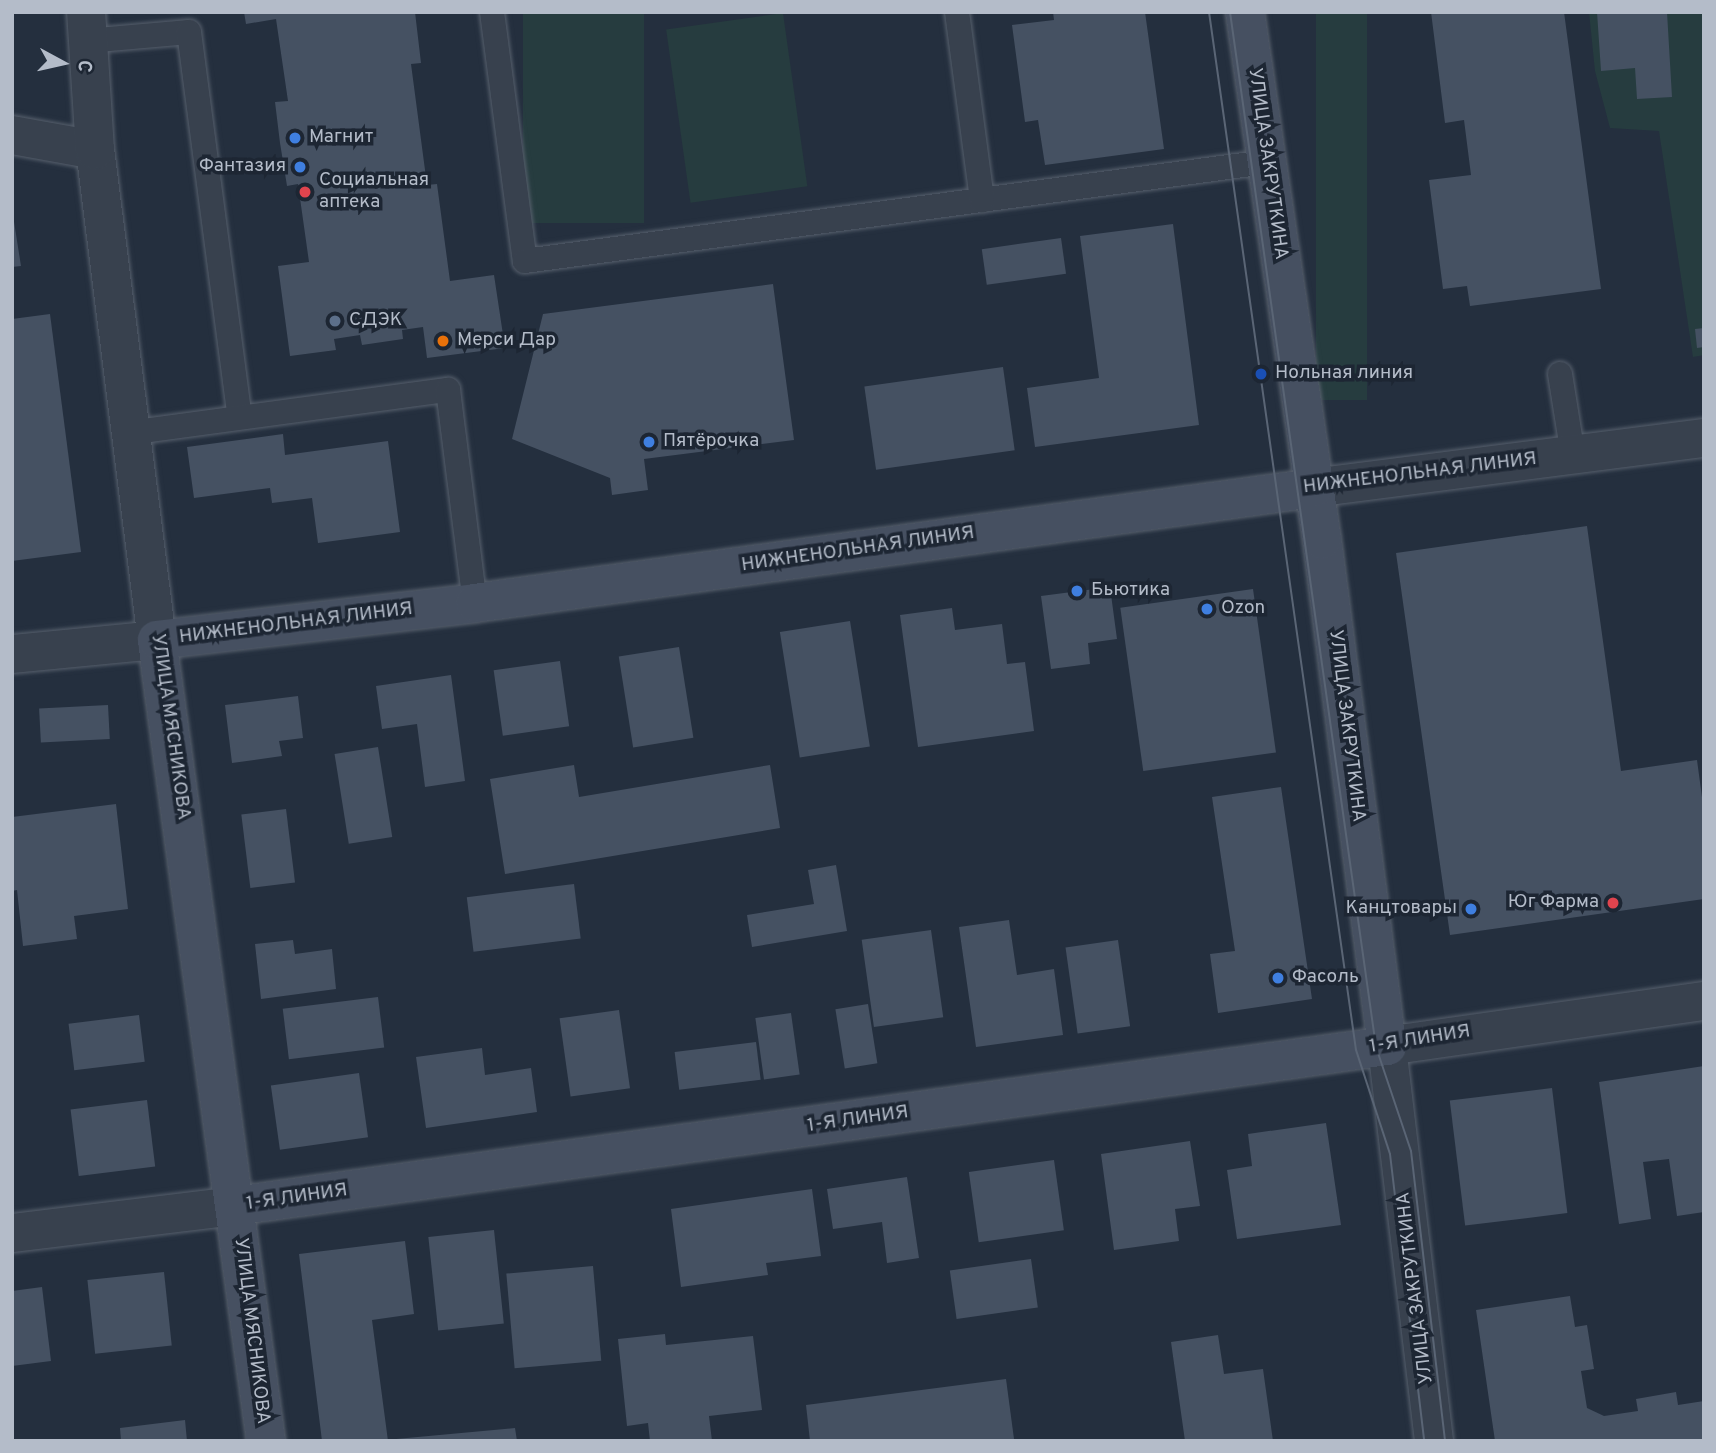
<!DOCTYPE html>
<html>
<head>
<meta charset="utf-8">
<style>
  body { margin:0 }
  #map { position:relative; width:1716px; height:1453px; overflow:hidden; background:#242f3e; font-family:Overpass,sans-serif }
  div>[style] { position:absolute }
  .green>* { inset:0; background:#263c3f; transform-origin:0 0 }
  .building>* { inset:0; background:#455162; transform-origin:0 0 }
  .roads { filter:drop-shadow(0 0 2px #565f6c) drop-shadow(0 0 2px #565f6c) }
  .service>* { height:24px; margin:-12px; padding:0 12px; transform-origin:12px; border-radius:12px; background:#38414e }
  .minor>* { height:38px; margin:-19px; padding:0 19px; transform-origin:19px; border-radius:19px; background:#38414e }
  .tertiary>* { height:38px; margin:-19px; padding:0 19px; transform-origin:19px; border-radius:19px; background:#38414e }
  .secondary>* { height:38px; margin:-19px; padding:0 19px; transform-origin:19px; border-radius:19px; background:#465061 }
  .tram>* { height:2px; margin:-1px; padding:0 1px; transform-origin:1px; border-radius:1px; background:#5a6575 }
  .dots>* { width:19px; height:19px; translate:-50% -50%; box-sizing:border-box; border:4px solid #1d2633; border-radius:50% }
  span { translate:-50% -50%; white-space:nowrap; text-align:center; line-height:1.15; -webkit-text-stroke:7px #1d2633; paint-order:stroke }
  .poi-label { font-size:19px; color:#b4bcc9 }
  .left { translate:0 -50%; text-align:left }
  .right { translate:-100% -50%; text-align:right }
  .street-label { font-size:19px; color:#b4bcc9 }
  .frame { position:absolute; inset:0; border:14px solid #b4bcc9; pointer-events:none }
  .north { position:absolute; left:28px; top:28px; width:70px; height:70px; -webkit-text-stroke:5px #1d2633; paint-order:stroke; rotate:98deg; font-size:19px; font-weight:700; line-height:28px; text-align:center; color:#b4bcc9 }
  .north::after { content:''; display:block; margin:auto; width:24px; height:32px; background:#b4bcc9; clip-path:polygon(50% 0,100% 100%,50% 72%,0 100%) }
</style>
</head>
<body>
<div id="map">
  <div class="green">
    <i style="left:523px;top:12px;width:121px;height:211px"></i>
    <i style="left:1316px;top:12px;width:51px;height:388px"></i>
    <i style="clip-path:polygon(1589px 12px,1704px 12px,1704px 355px,1693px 357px,1659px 131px,1610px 128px,1595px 71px)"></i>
    <i style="left:783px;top:13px;width:175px;height:118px;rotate:82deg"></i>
  </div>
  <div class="building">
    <i style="clip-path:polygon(244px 12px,415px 12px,421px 63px,411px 64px,427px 185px,437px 184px,450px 281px,494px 275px,505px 348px,427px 358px,423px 327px,402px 330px,403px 339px,362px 345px,360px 335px,334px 339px,336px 350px,290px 356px,278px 266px,309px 262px,298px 184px,287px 186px,280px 143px,275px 102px,288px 101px,276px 19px,246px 24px)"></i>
    <i style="clip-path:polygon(1053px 12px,1145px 12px,1164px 149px,1045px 165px,1038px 120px,1025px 122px,1012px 25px,1054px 20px)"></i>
    <i style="clip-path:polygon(1431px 12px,1564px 12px,1601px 289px,1470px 306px,1467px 286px,1443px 289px,1429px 180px,1471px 175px,1464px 120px,1445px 123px)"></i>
    <i style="clip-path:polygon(1597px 12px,1667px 12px,1672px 97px,1637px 99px,1635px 68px,1601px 71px)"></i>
    <i style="clip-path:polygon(12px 209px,21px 266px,12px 267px)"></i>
    <i style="clip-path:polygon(1173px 224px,1199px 425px,1035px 447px,1027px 388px,1099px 378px,1080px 236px)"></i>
    <i style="left:1061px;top:238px;width:36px;height:80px;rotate:82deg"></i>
    <i style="clip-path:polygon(773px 284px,794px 440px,644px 459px,648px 490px,612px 495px,610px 478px,512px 439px,543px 314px)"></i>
    <i style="clip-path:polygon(50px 314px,81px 552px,12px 561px,12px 319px)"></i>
    <i style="clip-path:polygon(1704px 328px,1704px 347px,1697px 348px,1695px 329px)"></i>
    <i style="left:1003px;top:367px;width:84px;height:140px;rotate:82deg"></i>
    <i style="clip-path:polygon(283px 434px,285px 455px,388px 441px,400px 532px,318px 543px,312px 498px,272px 503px,270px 488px,194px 498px,187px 447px)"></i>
    <i style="clip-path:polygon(1587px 526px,1621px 771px,1697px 760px,1704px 812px,1704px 899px,1450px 935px,1396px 553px)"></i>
    <i style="clip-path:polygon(1110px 587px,1117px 639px,1088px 643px,1090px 664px,1051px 669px,1041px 596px)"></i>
    <i style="left:1253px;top:589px;width:165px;height:134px;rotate:82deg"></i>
    <i style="clip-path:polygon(952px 608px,955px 630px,1002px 624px,1007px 664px,1025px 662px,1034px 731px,918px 747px,900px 615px)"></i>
    <i style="left:850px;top:621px;width:127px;height:71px;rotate:81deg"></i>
    <i style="left:679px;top:647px;width:92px;height:61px;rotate:81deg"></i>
    <i style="left:560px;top:661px;width:66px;height:67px;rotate:82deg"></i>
    <i style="clip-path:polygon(451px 675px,465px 781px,425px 787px,417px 724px,382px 729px,376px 686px)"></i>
    <i style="clip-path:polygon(298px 696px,303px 738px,279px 741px,282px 756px,232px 763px,225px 705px)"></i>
    <i style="left:108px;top:705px;width:34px;height:69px;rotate:87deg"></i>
    <i style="left:378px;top:747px;width:91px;height:44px;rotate:81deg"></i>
    <i style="clip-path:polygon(574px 765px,579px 797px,770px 765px,780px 828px,505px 874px,490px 779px)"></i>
    <i style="clip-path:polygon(1281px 787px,1312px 999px,1218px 1013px,1210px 954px,1235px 951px,1212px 797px)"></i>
    <i style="clip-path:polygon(116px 804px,128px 909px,74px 916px,77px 939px,23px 946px,17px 890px,12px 891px,12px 817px)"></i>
    <i style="left:286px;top:809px;width:74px;height:45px;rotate:83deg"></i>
    <i style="clip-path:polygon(836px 865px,847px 931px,752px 947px,747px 915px,814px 904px,808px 870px)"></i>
    <i style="left:574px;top:884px;width:55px;height:108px;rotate:83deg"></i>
    <i style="clip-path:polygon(1009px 920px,1017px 975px,1054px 969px,1063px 1035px,976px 1047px,959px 927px)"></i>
    <i style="left:931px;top:930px;width:88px;height:70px;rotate:82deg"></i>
    <i style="clip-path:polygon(293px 940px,295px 954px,332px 949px,336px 989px,261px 999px,255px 944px)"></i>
    <i style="left:1118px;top:940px;width:87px;height:53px;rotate:82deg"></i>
    <i style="left:378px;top:997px;width:51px;height:96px;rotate:83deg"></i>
    <i style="left:868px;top:1004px;width:60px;height:33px;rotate:81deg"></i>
    <i style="left:619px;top:1010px;width:79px;height:60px;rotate:82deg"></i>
    <i style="left:791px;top:1013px;width:62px;height:36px;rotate:82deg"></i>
    <i style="left:139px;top:1015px;width:47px;height:71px;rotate:83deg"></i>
    <i style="left:756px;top:1042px;width:38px;height:82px;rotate:83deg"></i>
    <i style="clip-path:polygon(482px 1048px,485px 1075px,531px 1068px,537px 1112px,426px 1128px,416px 1057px)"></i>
    <i style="clip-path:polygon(1704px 1066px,1704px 1212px,1677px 1216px,1669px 1159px,1643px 1162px,1651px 1219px,1619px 1224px,1599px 1082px)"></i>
    <i style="left:359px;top:1073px;width:65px;height:89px;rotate:82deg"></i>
    <i style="left:1552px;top:1088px;width:126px;height:103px;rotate:83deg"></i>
    <i style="left:147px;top:1100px;width:67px;height:77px;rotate:83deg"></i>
    <i style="clip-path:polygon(1326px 1123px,1341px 1225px,1237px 1239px,1227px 1170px,1252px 1166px,1248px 1134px)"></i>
    <i style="clip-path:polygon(1190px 1141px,1200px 1206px,1175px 1209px,1179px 1241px,1114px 1250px,1101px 1154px)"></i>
    <i style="left:1054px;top:1160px;width:71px;height:86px;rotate:82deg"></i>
    <i style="clip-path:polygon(907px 1177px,919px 1258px,887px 1263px,882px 1222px,833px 1229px,827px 1189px)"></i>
    <i style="clip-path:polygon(812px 1189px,821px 1256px,766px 1263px,768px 1275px,681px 1287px,671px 1209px)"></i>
    <i style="left:494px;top:1230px;width:94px;height:66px;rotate:84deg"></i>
    <i style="clip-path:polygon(405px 1241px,414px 1314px,372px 1320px,388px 1441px,322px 1441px,299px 1254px)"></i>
    <i style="left:1031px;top:1259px;width:49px;height:82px;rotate:82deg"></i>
    <i style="left:593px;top:1266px;width:95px;height:87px;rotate:85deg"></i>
    <i style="left:164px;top:1272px;width:74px;height:77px;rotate:84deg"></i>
    <i style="clip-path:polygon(42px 1287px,51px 1361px,12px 1366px,12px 1291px)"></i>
    <i style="clip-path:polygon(1570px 1296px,1575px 1327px,1587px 1325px,1594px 1369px,1581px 1371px,1587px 1408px,1604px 1416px,1638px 1411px,1636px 1399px,1676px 1392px,1678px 1405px,1704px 1401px,1704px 1441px,1495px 1441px,1476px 1310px)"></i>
    <i style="clip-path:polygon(665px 1334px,666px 1345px,753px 1336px,762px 1410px,709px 1416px,712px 1441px,650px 1441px,648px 1423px,627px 1426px,618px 1339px)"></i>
    <i style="clip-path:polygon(1218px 1335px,1224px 1374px,1263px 1369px,1273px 1441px,1185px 1441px,1171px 1342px)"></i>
    <i style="clip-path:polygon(1006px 1379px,1014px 1439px,810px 1441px,806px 1405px)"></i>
    <i style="clip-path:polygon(185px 1420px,187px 1441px,121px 1441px,120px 1428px)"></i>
    <i style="clip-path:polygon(515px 1428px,517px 1441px,396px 1441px,396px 1439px)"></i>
  </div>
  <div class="roads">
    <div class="service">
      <i style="left:492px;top:12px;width:251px;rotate:82.5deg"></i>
      <i style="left:525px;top:261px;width:748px;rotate:-7.61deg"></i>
      <i style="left:957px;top:12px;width:190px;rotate:82.4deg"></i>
      <i style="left:87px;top:41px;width:102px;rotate:-5deg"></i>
      <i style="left:189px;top:32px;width:388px;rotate:82.5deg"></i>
      <i style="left:1560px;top:374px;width:82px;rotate:80.9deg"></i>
      <i style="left:128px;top:433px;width:323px;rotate:-7.7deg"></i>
      <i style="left:448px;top:390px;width:215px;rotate:82.8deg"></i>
    </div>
    <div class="minor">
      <i style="left:12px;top:135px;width:84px;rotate:10.2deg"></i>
      <i style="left:12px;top:654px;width:146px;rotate:-5.5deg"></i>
      <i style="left:157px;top:640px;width:494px;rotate:-97.2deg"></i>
      <i style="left:95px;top:150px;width:138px;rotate:-93.7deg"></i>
      <i style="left:12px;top:1233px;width:225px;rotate:-6.9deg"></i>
    </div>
    <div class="tertiary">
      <i style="left:1313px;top:488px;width:394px;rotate:-7.3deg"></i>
      <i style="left:1434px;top:1441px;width:398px;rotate:-96.8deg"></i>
      <i style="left:1387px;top:1046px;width:320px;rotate:-8.1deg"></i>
    </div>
    <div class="secondary">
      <i style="left:235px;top:1206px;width:1163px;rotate:-7.91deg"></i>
      <i style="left:1387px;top:1046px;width:510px;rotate:-97.32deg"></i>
      <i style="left:1322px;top:540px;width:534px;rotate:-98.3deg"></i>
      <i style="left:266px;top:1441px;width:808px;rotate:-97.75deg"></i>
      <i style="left:157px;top:640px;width:320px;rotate:-6.6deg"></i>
      <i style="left:475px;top:603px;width:846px;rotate:-7.81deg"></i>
    </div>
  </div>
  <div class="tram">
    <i style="left:1209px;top:12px;width:1048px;rotate:81.94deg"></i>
    <i style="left:1356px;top:1050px;width:109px;rotate:71.9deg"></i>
    <i style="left:1390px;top:1154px;width:289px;rotate:83.2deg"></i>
    <i style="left:1230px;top:12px;width:1045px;rotate:81.97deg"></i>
    <i style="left:1376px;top:1047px;width:110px;rotate:71.4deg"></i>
    <i style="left:1411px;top:1151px;width:292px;rotate:83.3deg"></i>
  </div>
  <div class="dots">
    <i style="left:295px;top:138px;background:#3f7fe0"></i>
    <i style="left:300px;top:167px;background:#3f7fe0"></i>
    <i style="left:305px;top:192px;background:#e0444e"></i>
    <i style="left:335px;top:321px;background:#5c6f8a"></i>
    <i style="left:443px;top:341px;background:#e8710a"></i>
    <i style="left:1261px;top:374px;background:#1a4fb4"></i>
    <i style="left:649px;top:442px;background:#3f7fe0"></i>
    <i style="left:1077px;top:591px;background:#3f7fe0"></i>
    <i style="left:1207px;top:609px;background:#3f7fe0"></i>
    <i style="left:1613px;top:903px;background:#e0444e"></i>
    <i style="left:1471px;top:909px;background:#3f7fe0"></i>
    <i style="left:1278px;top:978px;background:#3f7fe0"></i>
  </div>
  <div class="poi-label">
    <span class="left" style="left:309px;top:138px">Магнит</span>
    <span class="right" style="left:286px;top:167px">Фантазия</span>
    <span class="left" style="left:319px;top:192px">Социальная<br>аптека</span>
    <span class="left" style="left:349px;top:321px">СДЭК</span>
    <span class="left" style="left:457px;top:341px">Мерси Дар</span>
    <span class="left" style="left:1275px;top:374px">Нольная линия</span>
    <span class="left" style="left:663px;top:442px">Пятёрочка</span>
    <span class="left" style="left:1091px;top:591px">Бьютика</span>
    <span class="left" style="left:1221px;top:609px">Ozon</span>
    <span class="right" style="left:1599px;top:903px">Юг Фарма</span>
    <span class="right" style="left:1457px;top:909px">Канцтовары</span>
    <span class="left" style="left:1292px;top:978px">Фасоль</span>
  </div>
  <div class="street-label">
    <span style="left:1267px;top:164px;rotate:82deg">УЛИЦА ЗАКРУТКИНА</span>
    <span style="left:1420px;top:474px;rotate:-7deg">НИЖНЕНОЛЬНАЯ ЛИНИЯ</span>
    <span style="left:858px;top:550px;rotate:-8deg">НИЖНЕНОЛЬНАЯ ЛИНИЯ</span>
    <span style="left:296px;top:624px;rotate:-7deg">НИЖНЕНОЛЬНАЯ ЛИНИЯ</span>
    <span style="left:1346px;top:726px;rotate:83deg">УЛИЦА ЗАКРУТКИНА</span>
    <span style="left:170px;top:727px;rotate:82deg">УЛИЦА МЯСНИКОВА</span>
    <span style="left:1420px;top:1040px;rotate:-9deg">1-Я ЛИНИЯ</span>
    <span style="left:858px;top:1120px;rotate:-8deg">1-Я ЛИНИЯ</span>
    <span style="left:297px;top:1198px;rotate:-8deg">1-Я ЛИНИЯ</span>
    <span style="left:1416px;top:1288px;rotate:-97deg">УЛИЦА ЗАКРУТКИНА</span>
    <span style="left:251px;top:1331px;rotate:83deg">УЛИЦА МЯСНИКОВА</span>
  </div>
  <div class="frame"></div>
  <div class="north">С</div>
</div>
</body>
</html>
